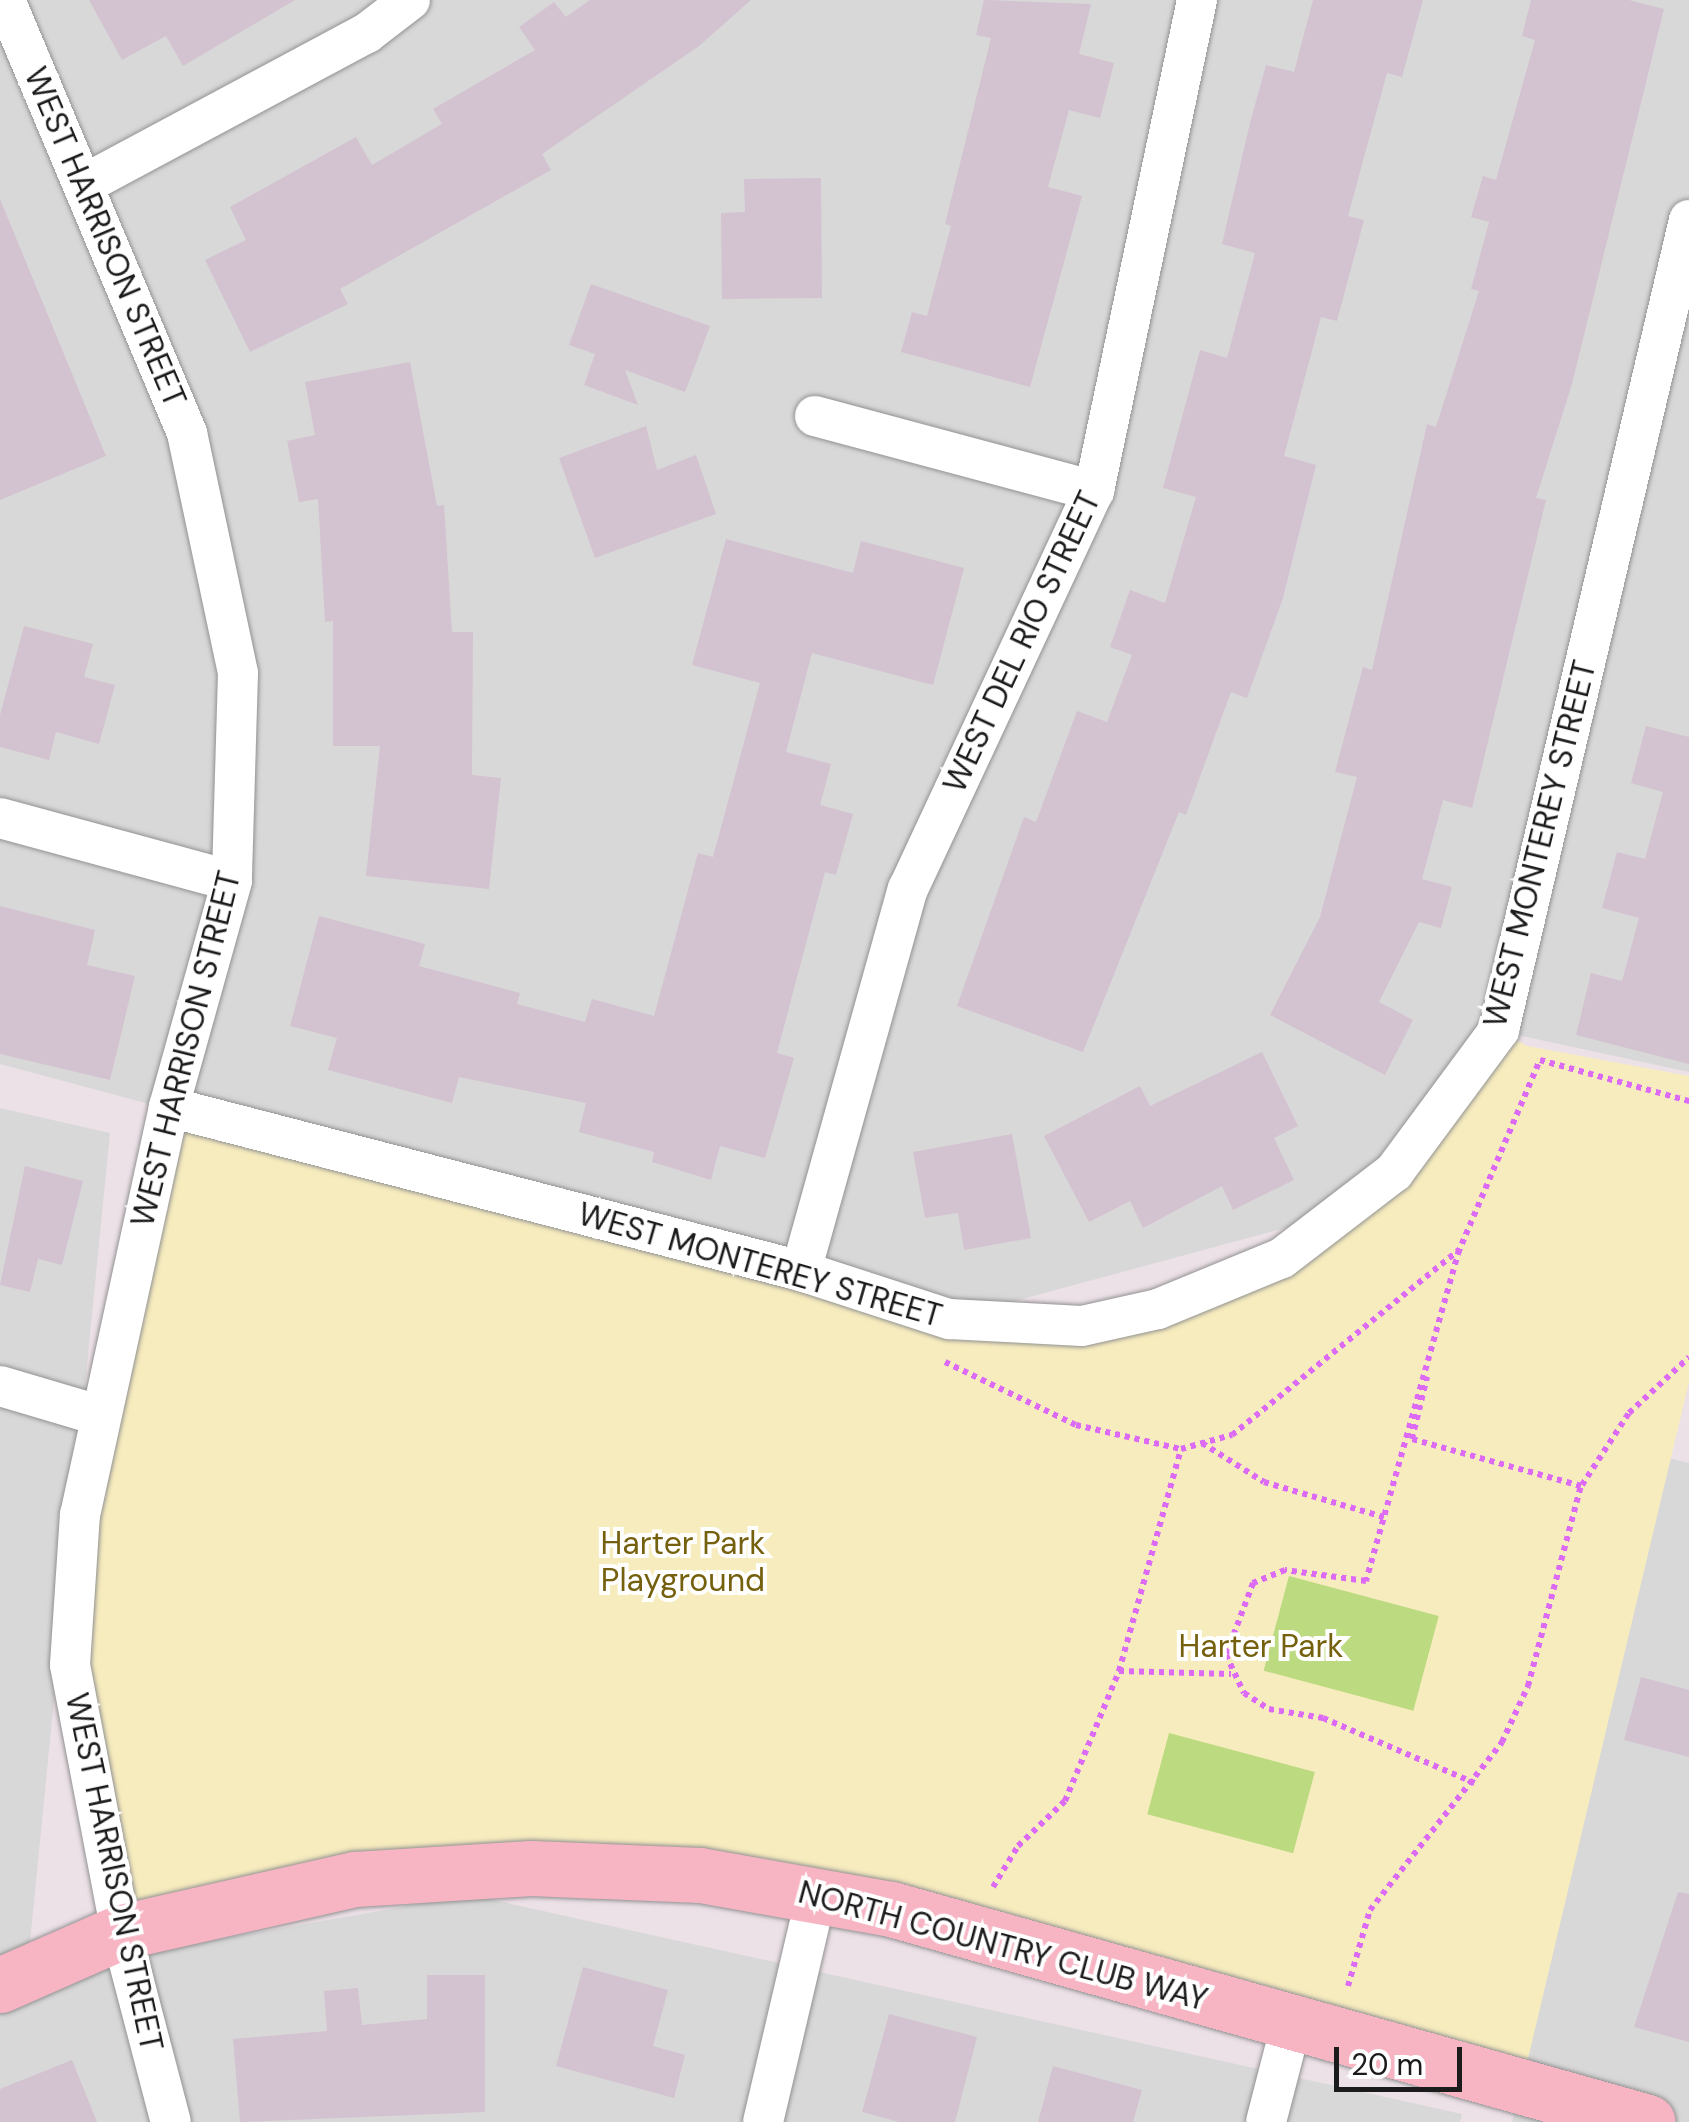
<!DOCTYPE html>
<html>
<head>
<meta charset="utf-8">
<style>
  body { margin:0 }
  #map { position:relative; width:1689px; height:2122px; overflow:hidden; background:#ede1e8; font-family:"DM Sans",sans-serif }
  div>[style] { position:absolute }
  .residential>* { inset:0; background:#d9d8d9 }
  .park>* { inset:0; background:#f7ecbe }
  .pitch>* { inset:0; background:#bcda80; transform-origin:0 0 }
  .building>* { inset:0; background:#d3c2d0 }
  .path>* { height:6px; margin-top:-3px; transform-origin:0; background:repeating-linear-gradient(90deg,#dc6af5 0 5px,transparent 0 10px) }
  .roads { filter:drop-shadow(0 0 2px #929292) drop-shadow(0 0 2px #929292) }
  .street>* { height:40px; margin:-20px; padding:0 20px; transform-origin:20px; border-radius:20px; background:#fff }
  .secondary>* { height:55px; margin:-27.5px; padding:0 27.5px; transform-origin:27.5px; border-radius:27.5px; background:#f7b5c4 }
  span { translate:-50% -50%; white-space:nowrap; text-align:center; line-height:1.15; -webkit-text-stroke:8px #fff; paint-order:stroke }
  .street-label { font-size:32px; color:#1b1b1b }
  .park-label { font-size:32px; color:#75600e }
  .scale { position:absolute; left:1334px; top:2047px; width:128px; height:45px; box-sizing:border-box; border:5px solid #1b1b1b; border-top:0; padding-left:12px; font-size:30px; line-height:35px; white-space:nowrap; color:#1b1b1b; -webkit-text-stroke:8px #fff; paint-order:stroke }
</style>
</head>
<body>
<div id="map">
  <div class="residential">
    <i style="clip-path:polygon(0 0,1689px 0,1689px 1072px,1499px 1031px,1340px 1213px,949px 1319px,0 1064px)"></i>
    <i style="clip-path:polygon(0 1108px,110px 1133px,27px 1973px,471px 1895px,1462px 2114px,1460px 2122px,0 2122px)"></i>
    <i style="clip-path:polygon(1669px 1458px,1689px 1463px,1689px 2122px,1512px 2122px)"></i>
  </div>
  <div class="park">
    <i style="clip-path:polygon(1499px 1030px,1527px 1046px,1689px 1076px,1689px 1382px,1521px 2088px,891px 1909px,531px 1868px,121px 1932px,70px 1665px,169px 1107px,949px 1319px,1158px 1309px,1394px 1172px)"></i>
  </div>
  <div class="pitch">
    <i style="left:1289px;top:1576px;width:155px;height:98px;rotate:15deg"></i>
    <i style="left:1169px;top:1733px;width:151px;height:84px;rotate:15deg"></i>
  </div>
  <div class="building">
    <i style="clip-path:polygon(89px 0,295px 0,183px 66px,166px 36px,122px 60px)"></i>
    <i style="clip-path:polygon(590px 0,751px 0,699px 46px,542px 154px,551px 170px,340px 289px,348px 304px,250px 352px,205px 260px,246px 240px,230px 207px,356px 137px,372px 165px,442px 124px,433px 109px,535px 50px,519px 27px,554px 2px,566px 17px)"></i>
    <i style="clip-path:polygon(984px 0,1091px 4px,1079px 54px,1114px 63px,1100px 118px,1069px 110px,1048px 187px,1082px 196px,1030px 387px,901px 352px,912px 312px,927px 316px,951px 226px,945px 224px,991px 38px,976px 35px)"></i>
    <i style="clip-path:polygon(1313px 0,1423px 0,1402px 77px,1387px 73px,1348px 216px,1364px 220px,1337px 321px,1321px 317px,1284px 456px,1316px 465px,1283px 598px,1247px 698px,1231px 692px,1186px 815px,1179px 812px,1083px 1052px,957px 1006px,1024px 817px,1036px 822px,1077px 711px,1107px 722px,1132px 655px,1110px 647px,1130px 590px,1165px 603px,1196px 497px,1163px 488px,1200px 350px,1227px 358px,1255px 253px,1222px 244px,1250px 123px,1266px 65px,1294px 72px)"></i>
    <i style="clip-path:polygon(1531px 0,1629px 0,1664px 9px,1572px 384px,1536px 498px,1546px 500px,1472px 808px,1443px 800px,1422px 879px,1452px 887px,1441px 928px,1419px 922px,1379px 1002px,1413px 1020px,1385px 1075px,1270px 1015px,1320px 917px,1357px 777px,1335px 772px,1363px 667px,1372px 670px,1427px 424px,1436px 427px,1479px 291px,1471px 289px,1489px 222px,1471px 217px,1483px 176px,1496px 180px,1535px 40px,1522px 36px)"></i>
    <i style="clip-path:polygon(821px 178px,822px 298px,722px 299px,721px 213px,745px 212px,744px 179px)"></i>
    <i style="clip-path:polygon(0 199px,106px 456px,0 500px)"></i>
    <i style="clip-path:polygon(591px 284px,710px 326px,685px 392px,625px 370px,638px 405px,584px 385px,595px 354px,569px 345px)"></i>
    <i style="clip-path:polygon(410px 362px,437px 506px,444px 505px,452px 632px,473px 632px,472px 775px,501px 778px,489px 889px,366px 876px,380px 746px,333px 746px,333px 621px,325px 622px,318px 499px,299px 502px,287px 441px,315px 435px,305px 382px)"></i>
    <i style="clip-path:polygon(646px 426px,657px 470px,696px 455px,716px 514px,595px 558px,559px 458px)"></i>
    <i style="clip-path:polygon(726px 539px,853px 573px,861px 541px,964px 568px,933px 685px,812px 653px,786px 752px,831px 764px,820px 805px,853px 814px,836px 875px,825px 872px,777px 1053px,794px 1058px,765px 1158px,720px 1146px,711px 1180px,652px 1162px,654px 1152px,579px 1132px,586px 1103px,459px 1077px,452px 1103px,328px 1070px,337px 1038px,290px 1026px,319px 916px,425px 944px,419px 966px,520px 993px,517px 1004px,585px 1022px,592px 999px,654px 1016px,698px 853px,713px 857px,760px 683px,692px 665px)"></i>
    <i style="clip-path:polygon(24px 626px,93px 644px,84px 677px,115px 685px,99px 744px,56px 732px,49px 760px,0 747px,0 715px)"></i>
    <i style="clip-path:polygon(1646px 726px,1689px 737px,1689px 1064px,1576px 1035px,1591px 973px,1622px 981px,1639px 918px,1602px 908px,1617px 852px,1645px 859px,1663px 792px,1631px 783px)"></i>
    <i style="clip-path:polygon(0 906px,95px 930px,87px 965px,135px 976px,110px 1080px,0 1054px)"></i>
    <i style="clip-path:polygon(1262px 1052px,1298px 1126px,1274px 1138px,1294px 1180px,1233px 1210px,1222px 1186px,1143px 1228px,1130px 1201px,1089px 1222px,1044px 1136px,1140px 1086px,1150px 1106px)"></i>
    <i style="clip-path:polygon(1012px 1134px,1031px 1238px,964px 1250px,958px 1213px,925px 1218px,913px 1152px)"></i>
    <i style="clip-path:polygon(25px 1166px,83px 1181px,62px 1265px,38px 1259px,30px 1292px,0 1285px)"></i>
    <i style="clip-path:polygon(1641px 1677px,1689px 1690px,1689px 1757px,1624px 1740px)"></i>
    <i style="clip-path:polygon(1678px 1892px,1689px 1894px,1689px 2042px,1634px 2027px)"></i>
    <i style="clip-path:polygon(583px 1967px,668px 1990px,653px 2046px,685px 2055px,674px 2098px,556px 2066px)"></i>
    <i style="clip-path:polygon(427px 1975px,485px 1975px,485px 2112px,240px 2122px,233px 2039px,327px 2031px,324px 1991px,358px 1988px,362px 2025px,427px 2019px)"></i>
    <i style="clip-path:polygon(889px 2014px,977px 2037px,955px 2122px,899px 2122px,862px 2112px)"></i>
    <i style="clip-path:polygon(72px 2060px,97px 2122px,0 2122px,0 2089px)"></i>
    <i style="clip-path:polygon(1053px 2066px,1142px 2090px,1133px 2122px,1038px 2122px)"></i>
  </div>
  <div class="path">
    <i style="left:1458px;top:1253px;width:210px;rotate:-67deg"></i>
    <i style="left:1540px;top:1060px;width:155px;rotate:15.4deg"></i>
    <i style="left:945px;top:1362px;width:145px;rotate:25.7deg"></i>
    <i style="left:1076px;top:1425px;width:108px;rotate:12.9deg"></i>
    <i style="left:1202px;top:1443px;width:73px;rotate:32.2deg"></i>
    <i style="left:1264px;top:1482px;width:125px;rotate:16.3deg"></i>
    <i style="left:1582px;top:1485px;width:86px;rotate:-56.9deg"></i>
    <i style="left:1629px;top:1413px;width:82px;rotate:-43deg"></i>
    <i style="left:1119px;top:1671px;width:112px;rotate:1.5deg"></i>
    <i style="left:993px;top:1887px;width:48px;rotate:-58.6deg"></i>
    <i style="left:1018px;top:1846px;width:65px;rotate:-43.8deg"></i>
    <i style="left:1065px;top:1801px;width:141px;rotate:-67.4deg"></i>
    <i style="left:1119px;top:1671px;width:230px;rotate:-74.4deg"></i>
    <i style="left:1181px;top:1449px;width:53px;rotate:-15.4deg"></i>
    <i style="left:1232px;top:1435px;width:293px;rotate:-39.2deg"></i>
    <i style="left:1459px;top:1250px;width:344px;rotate:105.7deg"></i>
    <i style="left:1366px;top:1581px;width:82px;rotate:-172.3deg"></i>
    <i style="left:1285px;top:1570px;width:35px;rotate:158deg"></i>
    <i style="left:1253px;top:1583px;width:77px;rotate:110.6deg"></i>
    <i style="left:1226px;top:1655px;width:42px;rotate:64.7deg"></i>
    <i style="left:1244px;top:1693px;width:30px;rotate:33deg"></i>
    <i style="left:1269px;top:1709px;width:55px;rotate:9.5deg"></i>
    <i style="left:1323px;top:1718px;width:165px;rotate:23.2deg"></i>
    <i style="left:1348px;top:1986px;width:79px;rotate:-73.9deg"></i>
    <i style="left:1370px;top:1910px;width:214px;rotate:-51.8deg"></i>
    <i style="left:1502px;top:1742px;width:62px;rotate:-65.1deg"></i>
    <i style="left:1528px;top:1686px;width:207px;rotate:-75.2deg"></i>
    <i style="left:1581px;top:1486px;width:175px;rotate:-164.5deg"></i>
    <i style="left:1412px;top:1439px;width:64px;rotate:-76.4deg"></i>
  </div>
  <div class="roads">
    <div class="street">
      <i style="left:5px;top:0;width:470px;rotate:67.2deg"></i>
      <i style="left:187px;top:433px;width:245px;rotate:78deg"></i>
      <i style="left:238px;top:673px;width:208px;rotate:91.7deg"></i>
      <i style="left:232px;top:881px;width:235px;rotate:105.6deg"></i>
      <i style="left:169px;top:1107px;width:417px;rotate:102.3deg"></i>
      <i style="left:80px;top:1514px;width:151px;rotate:93.8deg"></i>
      <i style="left:70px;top:1665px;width:272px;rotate:79.2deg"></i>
      <i style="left:121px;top:1932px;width:196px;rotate:75.3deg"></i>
      <i style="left:85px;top:184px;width:320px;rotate:-28.2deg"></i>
      <i style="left:367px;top:33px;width:54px;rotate:-37.5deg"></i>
      <i style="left:815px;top:416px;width:289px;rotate:15deg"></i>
      <i style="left:0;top:818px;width:240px;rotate:15.2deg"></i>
      <i style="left:169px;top:1107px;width:653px;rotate:14.55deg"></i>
      <i style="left:801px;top:1271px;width:156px;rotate:18deg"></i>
      <i style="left:949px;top:1319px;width:133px;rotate:3deg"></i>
      <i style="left:1082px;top:1326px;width:78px;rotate:-12.6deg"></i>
      <i style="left:1158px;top:1309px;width:134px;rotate:-22.4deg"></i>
      <i style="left:1282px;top:1258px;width:141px;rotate:-37.5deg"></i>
      <i style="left:1394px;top:1172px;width:177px;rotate:-53.5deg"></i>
      <i style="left:1499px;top:1030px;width:832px;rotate:-76.8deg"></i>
      <i style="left:801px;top:1271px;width:397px;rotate:-74.4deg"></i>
      <i style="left:908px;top:889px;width:439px;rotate:-65deg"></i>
      <i style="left:1094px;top:491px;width:502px;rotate:-78.15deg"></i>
      <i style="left:0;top:1386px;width:105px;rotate:16.5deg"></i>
      <i style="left:763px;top:2122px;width:236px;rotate:-76.8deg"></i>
      <i style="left:1266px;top:2122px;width:100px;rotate:-75.5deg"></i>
    </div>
    <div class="secondary">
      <i style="left:0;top:1985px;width:132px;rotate:-23.7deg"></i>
      <i style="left:121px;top:1932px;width:240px;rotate:-12.8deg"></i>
      <i style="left:355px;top:1879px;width:176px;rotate:-3.6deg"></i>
      <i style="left:531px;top:1868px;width:169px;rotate:2.4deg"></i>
      <i style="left:700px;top:1875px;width:194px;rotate:10.1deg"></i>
      <i style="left:891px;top:1909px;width:786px;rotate:15.72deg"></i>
    </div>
  </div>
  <div class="street-label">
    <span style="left:105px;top:237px;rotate:67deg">WEST HARRISON STREET</span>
    <span style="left:1022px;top:642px;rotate:-65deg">WEST DEL RIO STREET</span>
    <span style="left:1540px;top:844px;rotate:-76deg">WEST MONTEREY STREET</span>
    <span style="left:186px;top:1049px;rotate:-76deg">WEST HARRISON STREET</span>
    <span style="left:760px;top:1265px;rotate:16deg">WEST MONTEREY STREET</span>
    <span style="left:114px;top:1872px;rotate:78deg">WEST HARRISON STREET</span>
    <span style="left:1003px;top:1946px;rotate:15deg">NORTH COUNTRY CLUB WAY</span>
  </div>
  <div class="park-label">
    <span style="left:683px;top:1562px">Harter Park<br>Playground</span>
    <span style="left:1261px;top:1646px">Harter Park</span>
  </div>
  <div class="scale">20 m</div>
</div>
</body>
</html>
